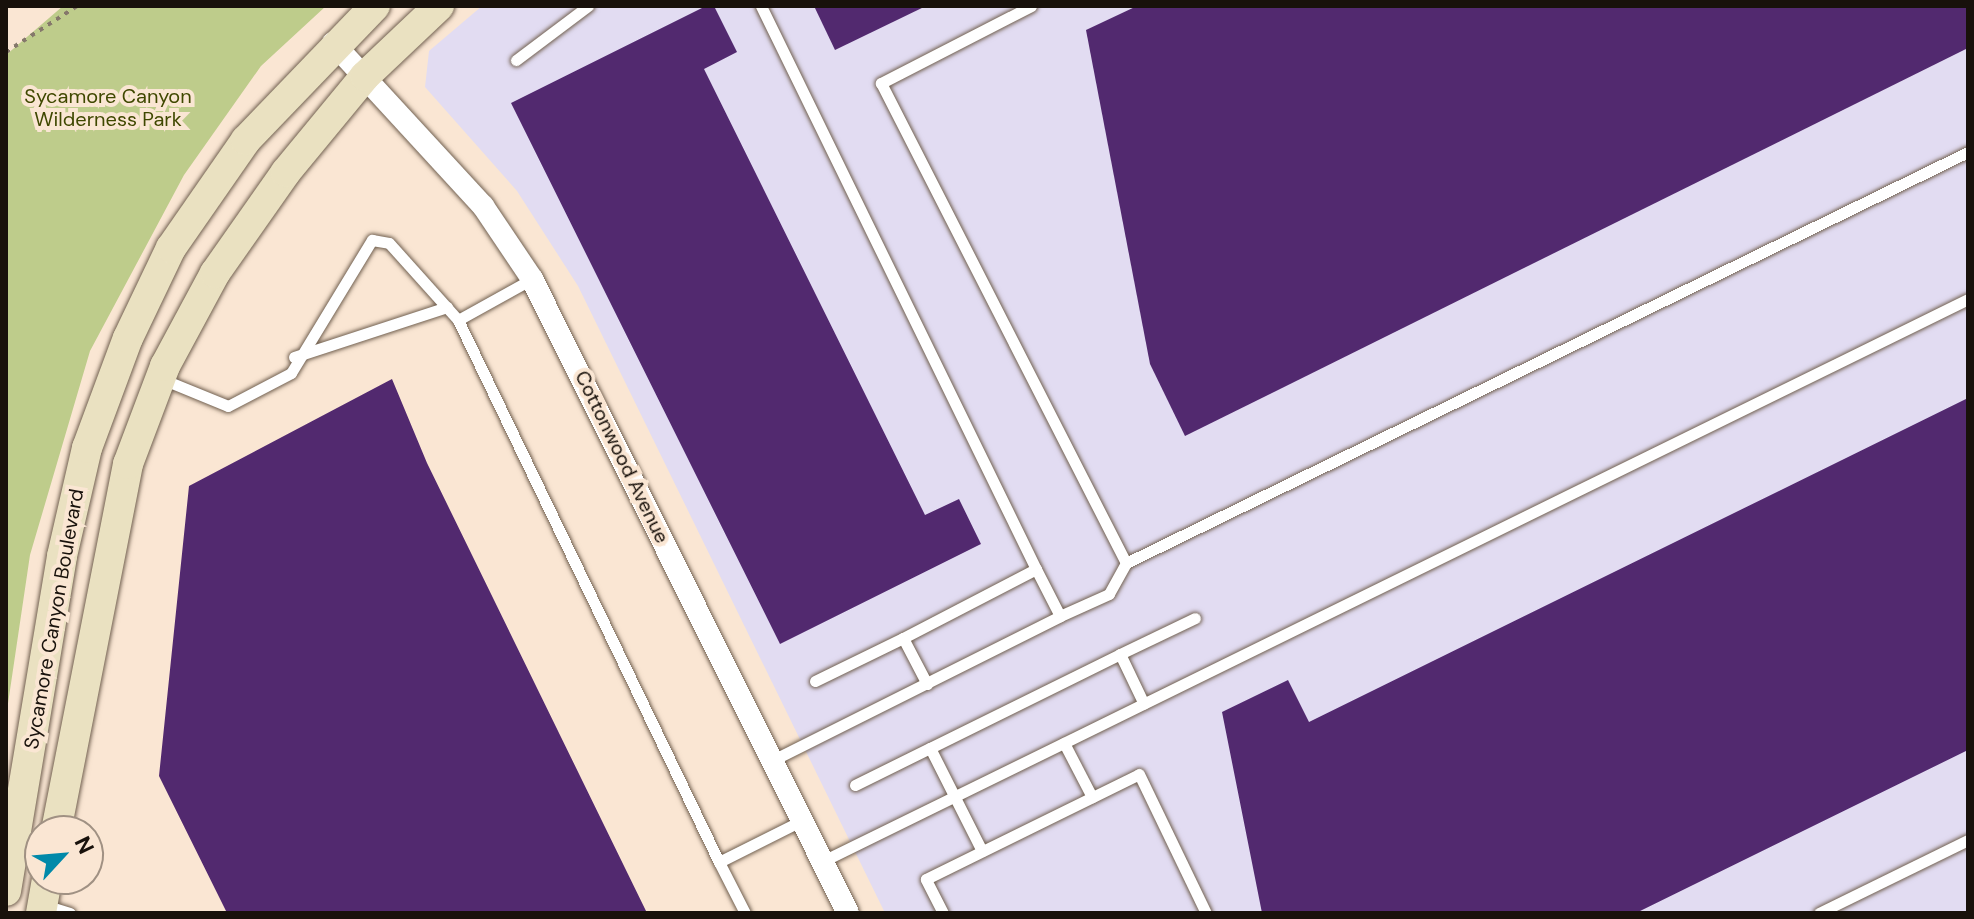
<!DOCTYPE html>
<html>
<head>
<meta charset="utf-8">
<style>
  body { margin:0 }
  #map { position:relative; width:1974px; height:919px; overflow:hidden; background:#fae6d3; font-family:"DM Sans",sans-serif }
  div>[style] { position:absolute }
  .industrial>* { inset:0; background:#e2dcf2 }
  .green>* { inset:0; background:#becc8b }
  .building>* { inset:0; background:#52296f }
  .path>* { height:4px; margin-top:-2px; transform-origin:0; background:repeating-linear-gradient(90deg,#85786b 0 4px,transparent 0 10px) }
  .roads { filter:drop-shadow(0 0 2px #716050) drop-shadow(0 0 2px #716050) }
  .service>* { height:11px; margin:-5.5px; padding:0 5.5px; transform-origin:5.5px; border-radius:5.5px; background:#fff }
  .minor>* { height:22px; margin:-11px; padding:0 11px; transform-origin:11px; border-radius:11px; background:#fff }
  .secondary>* { height:30px; margin:-15px; padding:0 15px; transform-origin:15px; border-radius:15px; background:#eae1c1 }
  span { translate:-50% -50%; white-space:nowrap; text-align:center; line-height:1.15; -webkit-text-stroke:8px #fae6d3; paint-order:stroke }
  .park-label { font-size:20px; color:#3f4800 }
  .street-label { font-size:20px; color:#18110b }
  .frame { position:absolute; inset:0; border:8px solid #18110b; pointer-events:none }
  .north { position:absolute; left:24px; top:815px; width:80px; height:80px; box-sizing:border-box; background:#fae6d3; border:2px solid #a09183; border-radius:50%; rotate:64deg; font-size:22px; font-weight:700; line-height:32px; text-align:center; color:#18110b }
  .north::after { content:''; display:block; margin:auto; width:28px; height:36px; background:#0089a9; clip-path:polygon(50% 0,100% 100%,50% 72%,0 100%) }
</style>
</head>
<body>
<div id="map">
  <div class="industrial">
    <i style="clip-path:polygon(482px 6px,1968px 6px,1968px 913px,885px 913px,578px 286px,517px 191px,425px 87px,429px 51px)"></i>
  </div>
  <div class="green">
    <i style="clip-path:polygon(63px 6px,326px 6px,261px 66px,184px 175px,90px 351px,30px 555px,6px 717px,6px 55px)"></i>
  </div>
  <div class="building">
    <i style="clip-path:polygon(706px 6px,714px 6px,737px 52px,704px 69px,925px 515px,959px 499px,981px 544px,780px 644px,511px 103px)"></i>
    <i style="clip-path:polygon(814px 6px,926px 6px,835px 50px)"></i>
    <i style="clip-path:polygon(1137px 6px,1968px 6px,1968px 48px,1185px 436px,1150px 364px,1086px 30px)"></i>
    <i style="clip-path:polygon(392px 379px,427px 463px,647px 913px,227px 913px,159px 776px,189px 486px)"></i>
    <i style="clip-path:polygon(1968px 398px,1968px 750px,1636px 913px,1262px 913px,1222px 712px,1288px 680px,1309px 722px)"></i>
  </div>
  <div class="path">
    <i style="left:6px;top:52px;width:85px;rotate:-32.9deg"></i>
  </div>
  <div class="roads">
    <div class="service">
      <i style="left:761px;top:6px;width:627px;rotate:63.97deg"></i>
      <i style="left:1031px;top:6px;width:169px;rotate:152.8deg"></i>
      <i style="left:881px;top:83px;width:539px;rotate:62.96deg"></i>
      <i style="left:1126px;top:563px;width:35px;rotate:119deg"></i>
      <i style="left:1109px;top:594px;width:54px;rotate:155.8deg"></i>
      <i style="left:516px;top:60px;width:90px;rotate:-36.9deg"></i>
      <i style="left:458px;top:320px;width:85px;rotate:-29deg"></i>
      <i style="left:294px;top:357px;width:161px;rotate:-18.1deg"></i>
      <i style="left:162px;top:379px;width:71px;rotate:22.2deg"></i>
      <i style="left:228px;top:406px;width:71px;rotate:-27.6deg"></i>
      <i style="left:291px;top:373px;width:156px;rotate:-58.7deg"></i>
      <i style="left:372px;top:240px;width:17px;rotate:10deg"></i>
      <i style="left:389px;top:243px;width:103px;rotate:48.1deg"></i>
      <i style="left:458px;top:320px;width:602px;rotate:64.29deg"></i>
      <i style="left:719px;top:862px;width:94px;rotate:-26.6deg"></i>
      <i style="left:1126px;top:563px;width:937px;rotate:-26.02deg"></i>
      <i style="left:1120px;top:654px;width:83px;rotate:-25.6deg"></i>
      <i style="left:815px;top:681px;width:98px;rotate:-26deg"></i>
      <i style="left:903px;top:638px;width:52px;rotate:62.4deg"></i>
      <i style="left:1064px;top:743px;width:61px;rotate:62.6deg"></i>
      <i style="left:773px;top:760px;width:321px;rotate:-26.6deg"></i>
      <i style="left:1060px;top:616px;width:53px;rotate:-117.1deg"></i>
      <i style="left:1036px;top:569px;width:150px;rotate:152.6deg"></i>
      <i style="left:855px;top:785px;width:84px;rotate:-26.3deg"></i>
      <i style="left:982px;top:851px;width:115px;rotate:-116.8deg"></i>
      <i style="left:930px;top:748px;width:212px;rotate:-26.3deg"></i>
      <i style="left:1120px;top:654px;width:55px;rotate:64.4deg"></i>
      <i style="left:823px;top:861px;width:1275px;rotate:-26.14deg"></i>
      <i style="left:719px;top:862px;width:57px;rotate:63deg"></i>
      <i style="left:44px;top:905px;width:27px;rotate:17deg"></i>
      <i style="left:943px;top:913px;width:38px;rotate:-117deg"></i>
      <i style="left:926px;top:879px;width:237px;rotate:-26.2deg"></i>
      <i style="left:1139px;top:774px;width:154px;rotate:64.3deg"></i>
      <i style="left:1819px;top:913px;width:166px;rotate:-26.1deg"></i>
    </div>
    <div class="minor">
      <i style="left:333px;top:43px;width:222px;rotate:47.4deg"></i>
      <i style="left:483px;top:206px;width:88px;rotate:56.1deg"></i>
      <i style="left:532px;top:279px;width:708px;rotate:63.51deg"></i>
    </div>
    <div class="secondary">
      <i style="left:56px;top:831px;width:374px;rotate:-78.9deg"></i>
      <i style="left:128px;top:464px;width:105px;rotate:-69.3deg"></i>
      <i style="left:165px;top:366px;width:106px;rotate:-61.7deg"></i>
      <i style="left:215px;top:273px;width:123px;rotate:-54.9deg"></i>
      <i style="left:286px;top:172px;width:124px;rotate:-50.5deg"></i>
      <i style="left:365px;top:76px;width:102px;rotate:-43.4deg"></i>
      <i style="left:6px;top:891px;width:340px;rotate:-80.5deg"></i>
      <i style="left:62px;top:556px;width:111px;rotate:-77deg"></i>
      <i style="left:87px;top:448px;width:117px;rotate:-69.6deg"></i>
      <i style="left:128px;top:338px;width:100px;rotate:-64.5deg"></i>
      <i style="left:171px;top:248px;width:131px;rotate:-55.2deg"></i>
      <i style="left:246px;top:140px;width:186px;rotate:-46.1deg"></i>
      <i style="left:41px;top:913px;width:35px;rotate:-80deg"></i>
    </div>
  </div>
  <div class="park-label">
    <span style="left:108px;top:108px">Sycamore Canyon<br>Wilderness Park</span>
  </div>
  <div class="street-label">
    <span style="left:622px;top:457px;rotate:64deg">Cottonwood Avenue</span>
    <span style="left:54px;top:619px;rotate:-80deg">Sycamore Canyon Boulevard</span>
  </div>
  <div class="frame"></div>
  <div class="north">N</div>
</div>
</body>
</html>
